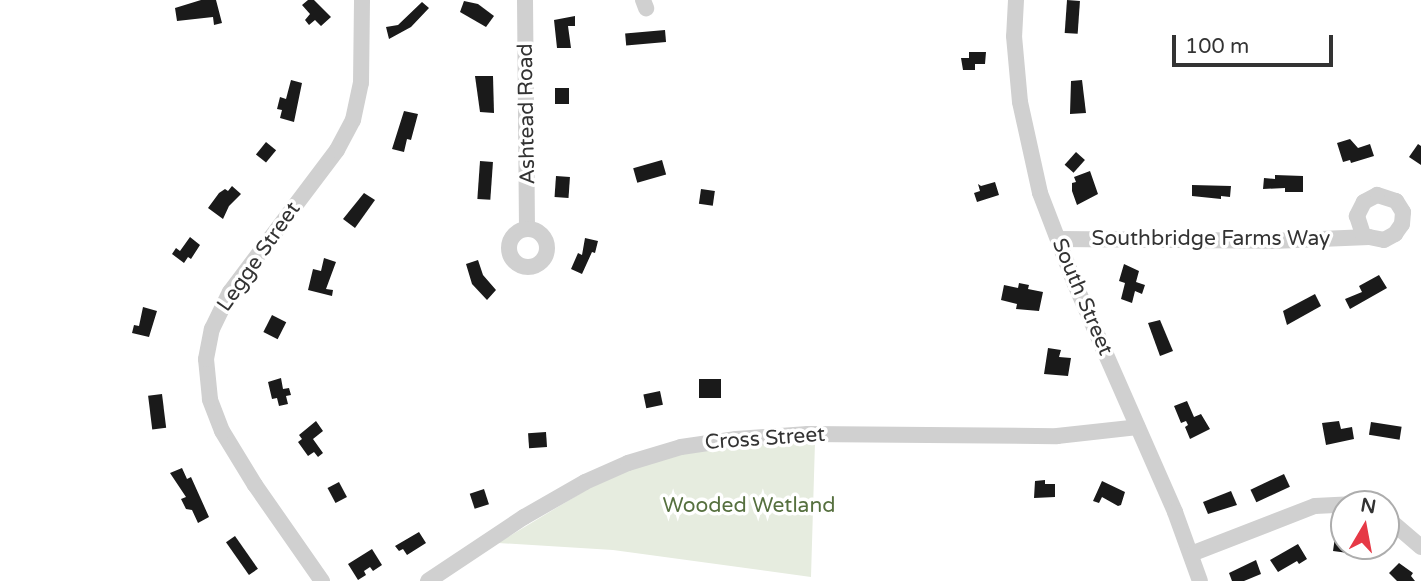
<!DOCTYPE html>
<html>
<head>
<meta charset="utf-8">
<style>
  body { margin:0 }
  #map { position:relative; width:1421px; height:581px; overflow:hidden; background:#fff; font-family:"Varela Round",sans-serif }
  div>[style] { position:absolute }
  .green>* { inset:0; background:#e6ecdf }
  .building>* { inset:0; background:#1a1a1a; transform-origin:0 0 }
  .minor>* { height:16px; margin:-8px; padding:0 8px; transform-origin:8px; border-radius:8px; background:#d0d0d0 }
  .minor>.ring { margin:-8px; padding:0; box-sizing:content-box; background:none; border:16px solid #d0d0d0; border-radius:50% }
  span { translate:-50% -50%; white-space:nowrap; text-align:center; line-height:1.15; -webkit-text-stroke:7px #fff; paint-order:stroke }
  .street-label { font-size:21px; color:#333 }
  .park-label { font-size:21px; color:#56703f }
  .north { position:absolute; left:1330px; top:490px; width:70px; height:70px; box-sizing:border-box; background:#fff; border:2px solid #adadad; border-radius:50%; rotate:10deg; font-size:19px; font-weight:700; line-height:28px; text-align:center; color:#333 }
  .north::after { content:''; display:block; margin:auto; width:24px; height:32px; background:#e63946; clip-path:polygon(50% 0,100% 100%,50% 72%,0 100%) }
  .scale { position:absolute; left:1172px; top:35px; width:161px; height:32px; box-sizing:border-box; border:4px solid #333; border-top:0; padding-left:9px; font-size:21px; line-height:24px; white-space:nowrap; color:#333; -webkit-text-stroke:5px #fff; paint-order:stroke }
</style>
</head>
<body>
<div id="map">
  <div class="green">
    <i style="clip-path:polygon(815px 442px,811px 577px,613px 550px,498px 543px,611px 475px,688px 450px,754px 443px)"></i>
  </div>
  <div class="building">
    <i style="clip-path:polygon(201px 0,216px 0,222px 23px,214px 25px,213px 17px,177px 21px,175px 8px)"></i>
    <i style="clip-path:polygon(308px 0,314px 0,331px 17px,321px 26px,315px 20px,309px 25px,305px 20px,310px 14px,302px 5px)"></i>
    <i style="left:1067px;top:0;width:13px;height:33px;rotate:4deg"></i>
    <i style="clip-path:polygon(464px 1px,478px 4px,494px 16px,486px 27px,460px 12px)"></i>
    <i style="clip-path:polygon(422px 2px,429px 8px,411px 27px,389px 39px,386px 27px,398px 25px)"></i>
    <i style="clip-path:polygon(575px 16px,575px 26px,568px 26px,571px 48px,557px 48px,554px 20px)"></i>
    <i style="left:665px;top:30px;width:12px;height:40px;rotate:85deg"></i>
    <i style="clip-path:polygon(969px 52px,986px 52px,985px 64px,975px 64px,975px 70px,963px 70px,961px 58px,969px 58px)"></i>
    <i style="clip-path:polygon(475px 76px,493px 76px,494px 113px,480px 112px)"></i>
    <i style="clip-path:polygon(291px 80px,302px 83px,294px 122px,280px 118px,282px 110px,277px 109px,280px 97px,286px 99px)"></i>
    <i style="clip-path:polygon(1082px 80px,1086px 113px,1070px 114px,1071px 81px)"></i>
    <i style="left:555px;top:88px;width:14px;height:16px"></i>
    <i style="clip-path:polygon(404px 111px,418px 114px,411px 140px,407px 139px,404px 152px,392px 149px)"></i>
    <i style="clip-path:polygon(1350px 139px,1358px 148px,1370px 144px,1374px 156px,1351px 163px,1350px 160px,1343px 162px,1337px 143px)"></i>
    <i style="left:266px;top:142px;width:13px;height:16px;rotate:39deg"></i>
    <i style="clip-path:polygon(1418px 144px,1421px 146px,1421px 165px,1409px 157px)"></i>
    <i style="left:1076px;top:152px;width:12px;height:17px;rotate:42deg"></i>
    <i style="left:662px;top:160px;width:15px;height:30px;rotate:74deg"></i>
    <i style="left:480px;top:161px;width:13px;height:38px;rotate:4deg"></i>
    <i style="clip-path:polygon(1090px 171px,1098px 194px,1077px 205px,1072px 191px,1072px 183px,1076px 182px,1074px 177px)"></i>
    <i style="clip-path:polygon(1275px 175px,1303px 176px,1303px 192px,1285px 192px,1285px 188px,1263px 189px,1264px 178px,1275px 179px)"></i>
    <i style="left:556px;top:176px;width:14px;height:21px;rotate:4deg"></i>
    <i style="clip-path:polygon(995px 182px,999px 195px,977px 202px,974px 193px,980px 191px,978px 184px,981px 186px)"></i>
    <i style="clip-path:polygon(1192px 185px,1231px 186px,1230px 197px,1221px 196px,1221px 199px,1192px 196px)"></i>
    <i style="clip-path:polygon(232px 186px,241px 194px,229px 206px,223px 219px,208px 208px,219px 193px,225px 189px,228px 191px)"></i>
    <i style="left:701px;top:189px;width:14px;height:15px;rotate:8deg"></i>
    <i style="clip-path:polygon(364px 193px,375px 200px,355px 228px,343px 219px)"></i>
    <i style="clip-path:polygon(190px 237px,200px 245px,191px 259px,188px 257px,184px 263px,172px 254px,176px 248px,180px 251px)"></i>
    <i style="clip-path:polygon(585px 238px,598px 241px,595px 253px,592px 252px,582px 274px,571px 269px,578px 253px,582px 255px)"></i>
    <i style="clip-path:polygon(324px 258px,336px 262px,326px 289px,333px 290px,332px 296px,308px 290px,313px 269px,321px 271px)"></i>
    <i style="clip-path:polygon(478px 260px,483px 275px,496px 290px,487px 300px,472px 284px,466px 264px)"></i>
    <i style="clip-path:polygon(1124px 264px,1139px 271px,1136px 282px,1145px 285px,1142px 294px,1135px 291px,1132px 303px,1121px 299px,1125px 283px,1119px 281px)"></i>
    <i style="clip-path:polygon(1379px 275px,1387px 288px,1350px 309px,1345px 299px,1362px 292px,1359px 286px)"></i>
    <i style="clip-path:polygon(1019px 283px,1029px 285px,1028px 289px,1043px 292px,1039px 311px,1016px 309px,1017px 304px,1001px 300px,1004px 285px,1018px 288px)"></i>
    <i style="clip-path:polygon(1315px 294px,1321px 306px,1287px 325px,1283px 311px)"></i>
    <i style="clip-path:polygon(143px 307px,157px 311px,149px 337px,132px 333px,134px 325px,139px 326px)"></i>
    <i style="left:272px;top:315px;width:16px;height:19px;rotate:27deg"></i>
    <i style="clip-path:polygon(1160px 320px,1173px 351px,1160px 356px,1148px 323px)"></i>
    <i style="clip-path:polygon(1048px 348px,1061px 350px,1059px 357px,1071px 358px,1068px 376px,1044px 374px)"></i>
    <i style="clip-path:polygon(281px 378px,283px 389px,289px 388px,291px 395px,286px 396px,288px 404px,279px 406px,277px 398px,272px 399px,268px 382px)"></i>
    <i style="left:699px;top:379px;width:22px;height:19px"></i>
    <i style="left:660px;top:391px;width:14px;height:17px;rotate:78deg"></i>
    <i style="left:162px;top:394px;width:34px;height:14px;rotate:83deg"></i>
    <i style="clip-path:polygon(1187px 401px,1194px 417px,1201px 414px,1210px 429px,1190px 439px,1185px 427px,1188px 425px,1186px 421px,1181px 423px,1174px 406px)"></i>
    <i style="clip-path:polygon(316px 421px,323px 431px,313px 439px,323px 453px,318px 457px,314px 452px,308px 456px,298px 442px,302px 439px,299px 435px)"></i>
    <i style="clip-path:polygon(1339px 421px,1341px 429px,1352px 427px,1354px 439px,1326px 445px,1322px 423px)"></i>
    <i style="left:1371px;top:422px;width:31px;height:13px;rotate:9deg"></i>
    <i style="left:546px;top:432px;width:15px;height:18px;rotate:86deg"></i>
    <i style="clip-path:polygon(182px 468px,187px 479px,191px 477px,209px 517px,198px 523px,192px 510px,186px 509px,181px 499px,186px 497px,170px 473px)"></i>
    <i style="left:1284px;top:474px;width:14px;height:37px;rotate:65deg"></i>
    <i style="clip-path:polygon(1045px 480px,1045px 484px,1055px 484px,1055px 497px,1034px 498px,1035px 481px)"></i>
    <i style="clip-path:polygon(1102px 481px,1125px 492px,1121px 505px,1118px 506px,1102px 497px,1099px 503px,1093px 501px)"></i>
    <i style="left:339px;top:482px;width:17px;height:13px;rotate:62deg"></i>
    <i style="left:484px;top:489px;width:16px;height:15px;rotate:72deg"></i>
    <i style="clip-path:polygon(1231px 491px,1237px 505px,1208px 514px,1203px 502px)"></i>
    <i style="clip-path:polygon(419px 532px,426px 543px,407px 555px,403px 549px,399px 551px,395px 546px)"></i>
    <i style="left:235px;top:536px;width:40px;height:11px;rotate:55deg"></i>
    <i style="clip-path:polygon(1335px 537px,1344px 538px,1344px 546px,1364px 546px,1363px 555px,1333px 551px)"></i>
    <i style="clip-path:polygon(1298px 544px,1307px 559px,1299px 564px,1297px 561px,1278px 572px,1270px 560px)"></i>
    <i style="clip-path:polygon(372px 549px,382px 565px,373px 571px,370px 567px,364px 571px,366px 575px,358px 580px,348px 564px)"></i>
    <i style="clip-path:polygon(1256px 560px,1261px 574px,1244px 581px,1232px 581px,1229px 573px)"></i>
    <i style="clip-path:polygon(1399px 563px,1413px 573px,1411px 576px,1415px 581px,1397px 581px,1389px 573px)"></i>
  </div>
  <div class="minor">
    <i style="left:525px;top:0;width:228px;rotate:89.5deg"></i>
    <i style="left:643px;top:0;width:9px;rotate:69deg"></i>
    <i style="left:1016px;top:0;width:36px;rotate:93deg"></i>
    <i style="left:1014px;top:36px;width:66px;rotate:84.8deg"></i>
    <i style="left:1020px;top:102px;width:93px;rotate:77.6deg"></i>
    <i style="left:1040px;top:193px;width:97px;rotate:69deg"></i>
    <i style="left:1075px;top:284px;width:249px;rotate:66.3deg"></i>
    <i style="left:1175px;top:512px;width:73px;rotate:70.1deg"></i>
    <i class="ring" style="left:509px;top:229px;width:22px;height:22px"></i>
    <i style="left:1058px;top:239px;width:214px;rotate:0.5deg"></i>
    <i style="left:1272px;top:241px;width:97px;rotate:-2.4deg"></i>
    <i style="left:1369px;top:237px;width:15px;rotate:11deg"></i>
    <i style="left:1384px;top:240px;width:13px;rotate:-29deg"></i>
    <i style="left:1395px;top:234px;width:12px;rotate:-55deg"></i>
    <i style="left:1402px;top:224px;width:12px;rotate:-85deg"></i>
    <i style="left:1403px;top:212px;width:13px;rotate:-122deg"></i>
    <i style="left:1396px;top:201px;width:20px;rotate:-162deg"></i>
    <i style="left:1377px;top:195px;width:15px;rotate:152deg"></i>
    <i style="left:1364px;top:202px;width:16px;rotate:117deg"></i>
    <i style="left:1357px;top:216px;width:22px;rotate:72deg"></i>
    <i style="left:1386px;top:517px;width:46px;rotate:40.6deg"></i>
    <i style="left:1191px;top:554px;width:133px;rotate:-21.2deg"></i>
    <i style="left:1315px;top:506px;width:35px;rotate:-3deg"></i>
    <i style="left:322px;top:581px;width:117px;rotate:-124.9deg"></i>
    <i style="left:255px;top:485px;width:63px;rotate:-121.4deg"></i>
    <i style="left:222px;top:431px;width:34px;rotate:-111deg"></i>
    <i style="left:210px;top:399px;width:40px;rotate:-95.7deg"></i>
    <i style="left:206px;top:359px;width:31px;rotate:-79deg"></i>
    <i style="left:212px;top:329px;width:41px;rotate:-64.1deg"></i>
    <i style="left:230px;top:292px;width:178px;rotate:-53deg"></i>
    <i style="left:337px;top:150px;width:34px;rotate:-62deg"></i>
    <i style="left:353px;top:120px;width:38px;rotate:-78deg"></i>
    <i style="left:361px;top:83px;width:83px;rotate:-89.3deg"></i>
    <i style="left:428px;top:581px;width:115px;rotate:-33.7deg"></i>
    <i style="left:524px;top:517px;width:70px;rotate:-29.8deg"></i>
    <i style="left:585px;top:482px;width:47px;rotate:-23.8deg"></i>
    <i style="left:628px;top:463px;width:55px;rotate:-16.8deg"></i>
    <i style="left:681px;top:447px;width:56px;rotate:-8.3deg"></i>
    <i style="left:736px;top:439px;width:72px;rotate:-4deg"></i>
    <i style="left:808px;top:434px;width:249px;rotate:0.5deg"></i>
    <i style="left:1057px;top:436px;width:81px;rotate:-6.3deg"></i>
  </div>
  <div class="street-label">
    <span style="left:527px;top:114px;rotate:-91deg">Ashtead Road</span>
    <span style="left:1211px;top:239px">Southbridge Farms Way</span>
    <span style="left:259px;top:257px;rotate:-55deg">Legge Street</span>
    <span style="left:1082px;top:297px;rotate:67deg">South Street</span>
    <span style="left:765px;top:439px;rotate:-4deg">Cross Street</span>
  </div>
  <div class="park-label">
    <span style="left:749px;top:506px">Wooded Wetland</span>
  </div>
  <div class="north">N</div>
  <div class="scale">100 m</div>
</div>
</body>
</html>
